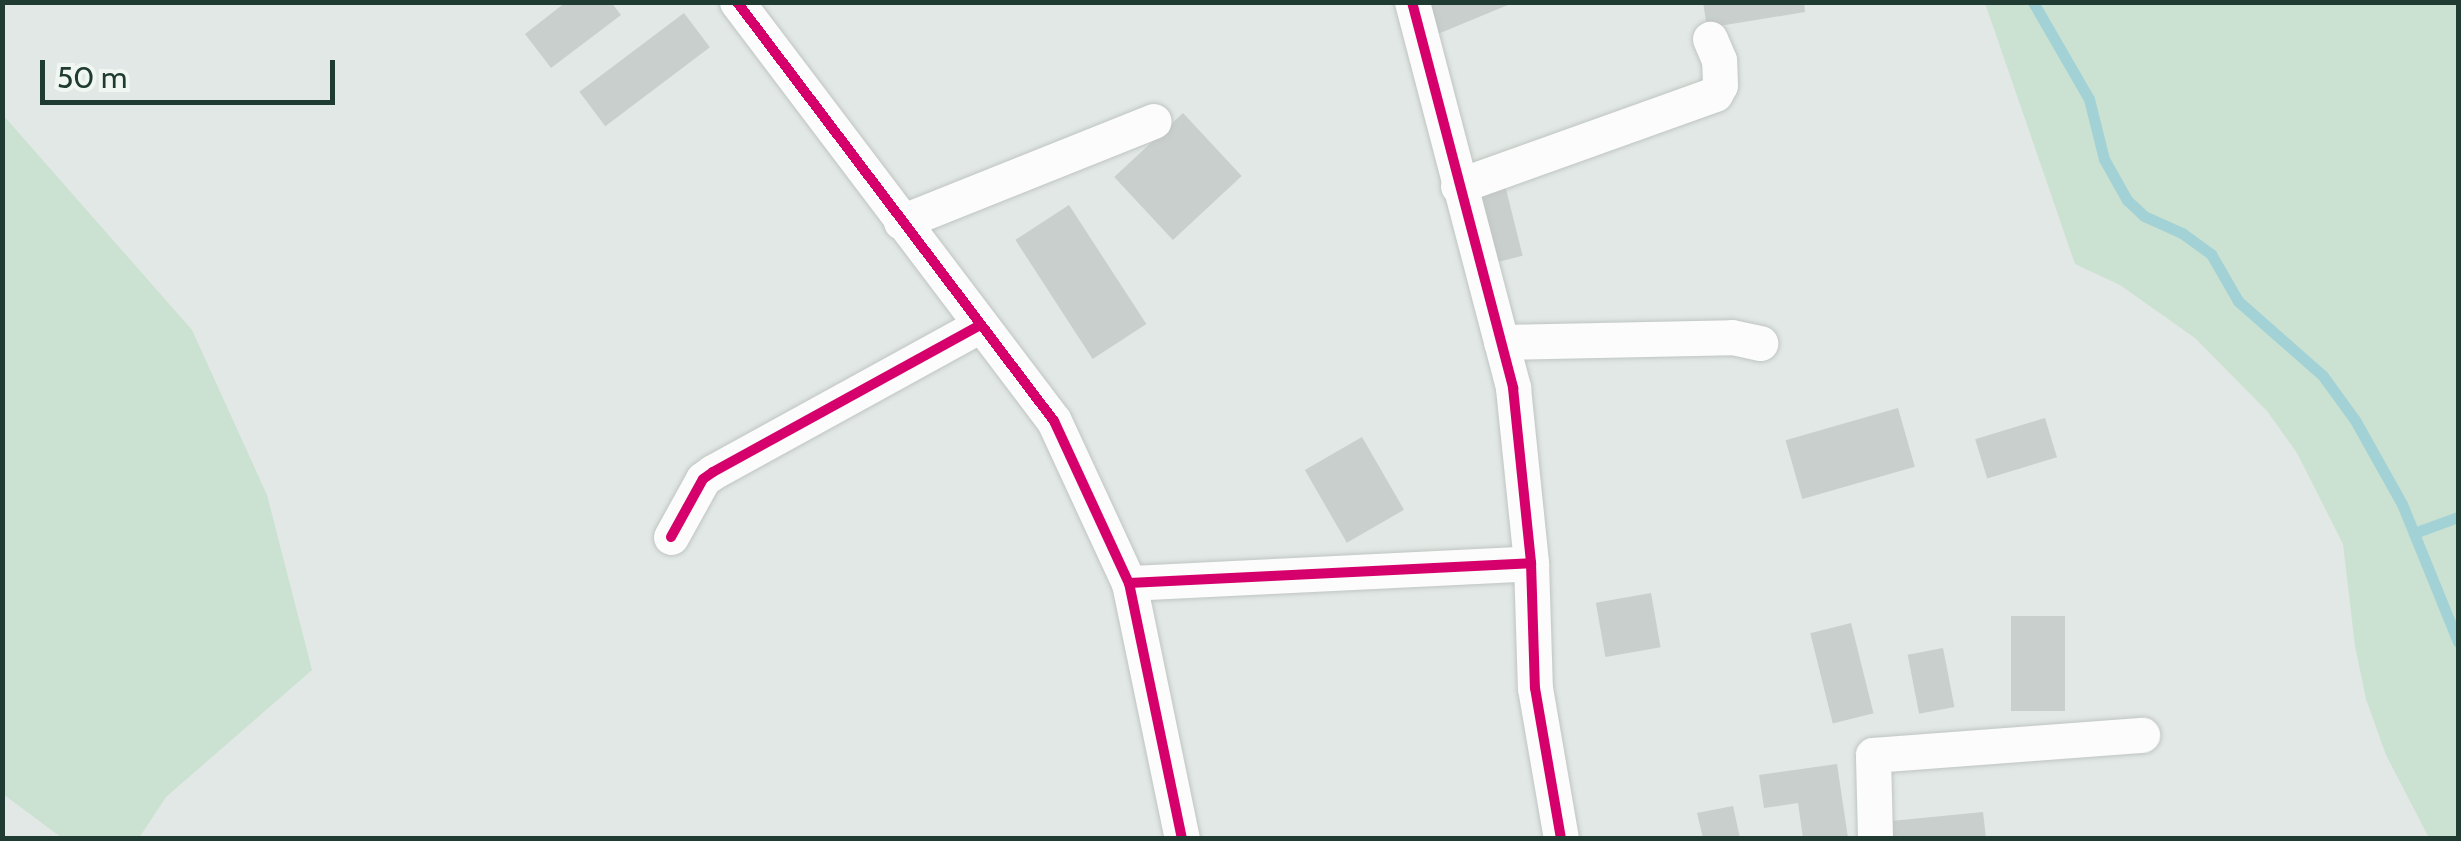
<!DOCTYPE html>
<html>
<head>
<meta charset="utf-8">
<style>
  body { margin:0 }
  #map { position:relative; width:2461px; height:841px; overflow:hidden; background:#e2e8e5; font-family:Cabin,sans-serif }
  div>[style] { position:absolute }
  .green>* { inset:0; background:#cbe1d1 }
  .stream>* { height:11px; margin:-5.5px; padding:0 5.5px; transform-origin:5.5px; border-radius:5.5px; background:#a2d2d6 }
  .building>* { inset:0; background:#c9cfcc; transform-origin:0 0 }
  .roads { filter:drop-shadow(0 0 2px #bfc5c2) drop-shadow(0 0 2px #bfc5c2) }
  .street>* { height:35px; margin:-17.5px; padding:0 17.5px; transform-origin:17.5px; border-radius:17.5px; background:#fbfcfb }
  .cycleway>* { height:10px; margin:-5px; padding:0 5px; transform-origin:5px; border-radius:5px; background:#d6006c }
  span { translate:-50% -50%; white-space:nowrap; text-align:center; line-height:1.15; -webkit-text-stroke:9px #f0f7f3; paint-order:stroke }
  .frame { position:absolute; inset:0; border:5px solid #203b32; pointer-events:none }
  .scale { position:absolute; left:40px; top:60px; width:295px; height:45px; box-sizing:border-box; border:5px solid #203b32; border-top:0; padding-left:12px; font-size:30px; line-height:35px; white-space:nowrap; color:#203b32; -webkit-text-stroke:8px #f0f7f3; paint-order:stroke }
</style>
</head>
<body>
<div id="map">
  <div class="green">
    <i style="clip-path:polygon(1985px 3px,2458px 3px,2458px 838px,2429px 838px,2386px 755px,2366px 699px,2355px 646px,2343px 544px,2297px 453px,2267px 411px,2195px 338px,2120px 285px,2075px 264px)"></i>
    <i style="clip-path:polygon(3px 115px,192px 330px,267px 495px,312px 670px,166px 797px,139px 838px,62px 838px,3px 794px)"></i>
  </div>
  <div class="stream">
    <i style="left:2033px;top:2px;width:112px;rotate:60deg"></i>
    <i style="left:2089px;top:99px;width:62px;rotate:76deg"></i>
    <i style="left:2104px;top:159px;width:47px;rotate:60.7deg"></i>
    <i style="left:2127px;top:200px;width:23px;rotate:43deg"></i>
    <i style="left:2144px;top:216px;width:42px;rotate:24.1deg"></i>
    <i style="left:2182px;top:233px;width:36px;rotate:36deg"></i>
    <i style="left:2211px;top:254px;width:54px;rotate:60.1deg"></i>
    <i style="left:2238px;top:301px;width:113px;rotate:41.4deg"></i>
    <i style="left:2323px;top:376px;width:54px;rotate:54deg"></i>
    <i style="left:2355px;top:420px;width:96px;rotate:60.8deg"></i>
    <i style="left:2402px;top:504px;width:149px;rotate:67.9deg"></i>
    <i style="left:2414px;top:533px;width:47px;rotate:-20deg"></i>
  </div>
  <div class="building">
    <i style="clip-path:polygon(566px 2px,611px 2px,621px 15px,551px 68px,525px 34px)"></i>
    <i style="clip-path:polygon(1419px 2px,1515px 2px,1433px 36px)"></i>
    <i style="clip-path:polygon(1703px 2px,1804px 2px,1805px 12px,1707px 28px)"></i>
    <i style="left:684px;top:13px;width:43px;height:131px;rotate:53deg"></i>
    <i style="left:1183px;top:113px;width:86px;height:94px;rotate:47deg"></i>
    <i style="left:1504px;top:181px;width:77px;height:36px;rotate:76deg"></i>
    <i style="left:1069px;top:205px;width:142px;height:64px;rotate:57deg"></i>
    <i style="left:1898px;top:408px;width:61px;height:117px;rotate:74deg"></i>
    <i style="left:2045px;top:418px;width:41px;height:73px;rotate:73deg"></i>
    <i style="left:1362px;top:437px;width:84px;height:66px;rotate:60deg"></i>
    <i style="left:1651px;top:593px;width:55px;height:56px;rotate:80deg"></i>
    <i style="left:2011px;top:616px;width:54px;height:95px"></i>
    <i style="left:1851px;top:623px;width:93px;height:42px;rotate:76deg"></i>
    <i style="left:1943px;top:648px;width:60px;height:36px;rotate:79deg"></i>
    <i style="clip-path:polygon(1837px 764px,1848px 838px,1803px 838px,1798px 803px,1764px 808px,1759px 775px)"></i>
    <i style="clip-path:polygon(1733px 806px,1740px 838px,1703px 838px,1697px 813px)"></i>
    <i style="clip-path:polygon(1983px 812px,1986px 838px,1893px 838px,1891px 821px)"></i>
  </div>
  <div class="roads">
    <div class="street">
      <i style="left:737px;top:2px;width:525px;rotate:52.89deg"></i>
      <i style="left:1054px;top:421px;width:179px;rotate:65.2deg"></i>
      <i style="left:1129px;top:583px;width:260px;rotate:78.3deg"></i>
      <i style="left:1412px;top:2px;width:399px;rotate:75.3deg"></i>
      <i style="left:1513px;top:388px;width:176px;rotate:84.1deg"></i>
      <i style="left:1458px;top:186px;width:273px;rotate:-19.7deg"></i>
      <i style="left:1715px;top:94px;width:10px;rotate:-61deg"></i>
      <i style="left:1720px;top:85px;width:25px;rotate:-92deg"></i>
      <i style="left:1719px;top:60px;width:23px;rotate:-113deg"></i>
      <i style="left:901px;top:222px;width:272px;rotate:-21.8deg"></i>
      <i style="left:1501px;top:342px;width:231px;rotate:-1.2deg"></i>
      <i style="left:1732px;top:337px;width:29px;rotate:12deg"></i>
      <i style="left:671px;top:537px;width:66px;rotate:-61.1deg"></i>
      <i style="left:703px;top:479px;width:12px;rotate:-35deg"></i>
      <i style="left:713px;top:472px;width:305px;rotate:-28.8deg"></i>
      <i style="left:1129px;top:583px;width:402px;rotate:-2.8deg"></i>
      <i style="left:1531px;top:563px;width:125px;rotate:88.2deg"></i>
      <i style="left:1535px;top:688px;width:152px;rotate:80.2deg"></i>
      <i style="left:1875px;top:838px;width:83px;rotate:-91.4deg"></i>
      <i style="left:1873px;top:755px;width:270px;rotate:-4.3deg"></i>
    </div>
  </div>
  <div class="cycleway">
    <i style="left:737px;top:2px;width:525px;rotate:52.89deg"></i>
    <i style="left:1054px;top:421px;width:179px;rotate:65.2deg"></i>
    <i style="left:1129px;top:583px;width:260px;rotate:78.3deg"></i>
    <i style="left:1412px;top:2px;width:399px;rotate:75.3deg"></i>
    <i style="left:1513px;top:388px;width:176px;rotate:84.1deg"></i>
    <i style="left:671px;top:537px;width:66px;rotate:-61.1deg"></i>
    <i style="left:703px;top:479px;width:12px;rotate:-35deg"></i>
    <i style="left:713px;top:472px;width:305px;rotate:-28.8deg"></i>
    <i style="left:1129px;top:583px;width:402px;rotate:-2.8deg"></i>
    <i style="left:1531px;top:563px;width:125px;rotate:88.2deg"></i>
    <i style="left:1535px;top:688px;width:152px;rotate:80.2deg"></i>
  </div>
  <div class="frame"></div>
  <div class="scale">50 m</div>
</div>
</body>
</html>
